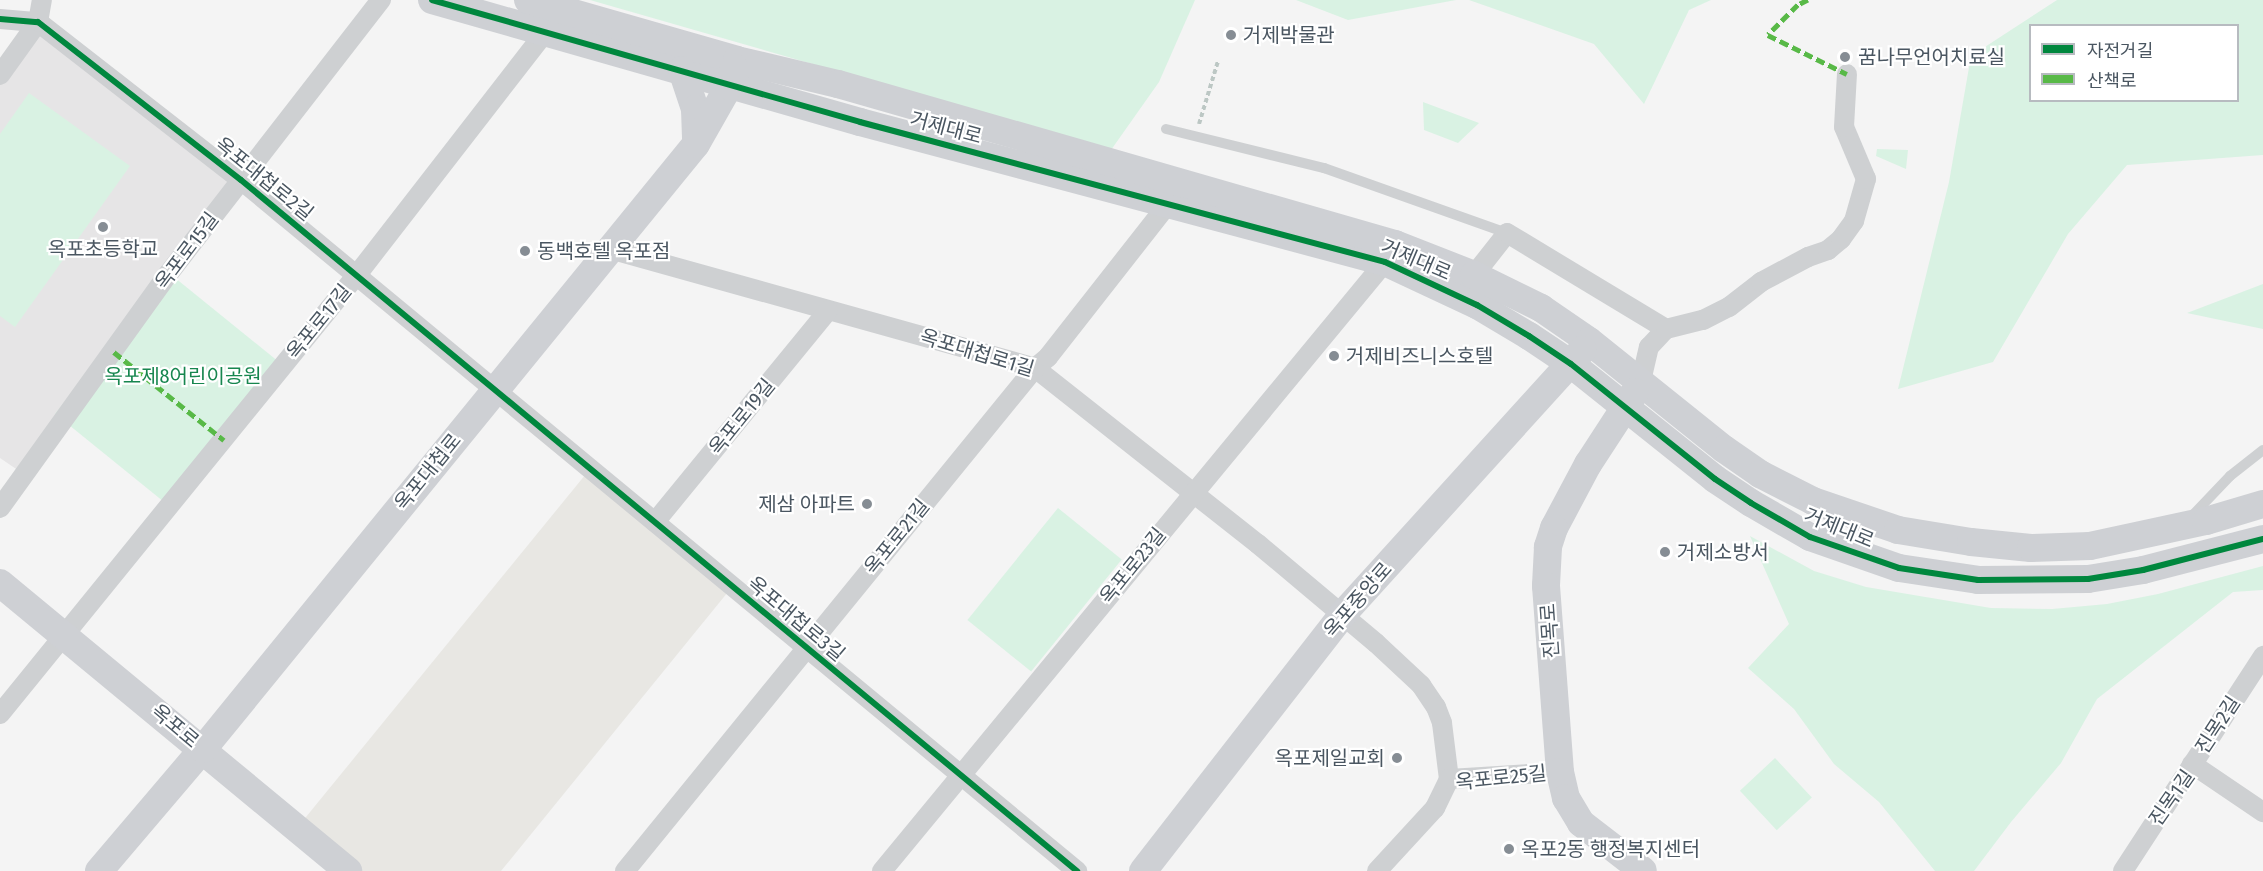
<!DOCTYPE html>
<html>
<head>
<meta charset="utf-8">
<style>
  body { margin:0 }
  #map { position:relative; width:2263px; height:871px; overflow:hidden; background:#f4f4f4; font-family:"Fira Sans Condensed","Noto Sans KR",sans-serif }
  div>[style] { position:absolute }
  .commercial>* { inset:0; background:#e8e7e3 }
  .education>* { inset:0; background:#e6e5e6 }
  .green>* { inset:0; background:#d9f2e3; transform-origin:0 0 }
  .path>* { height:4px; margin-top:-2px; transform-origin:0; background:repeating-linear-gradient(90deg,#bcc7c4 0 4.5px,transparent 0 7.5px) }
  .lane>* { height:10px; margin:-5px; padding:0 5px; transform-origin:5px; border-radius:5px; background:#ced0d2 }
  .street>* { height:20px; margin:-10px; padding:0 10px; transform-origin:10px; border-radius:10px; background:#ced0d2 }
  .secondary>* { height:28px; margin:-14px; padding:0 14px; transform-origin:14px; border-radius:14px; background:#ced0d4 }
  .quiet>* { height:4.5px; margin-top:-2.25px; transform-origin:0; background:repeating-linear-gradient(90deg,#58b947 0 9px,transparent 0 13.5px) }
  .cycleway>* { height:6px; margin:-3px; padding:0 3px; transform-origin:3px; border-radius:3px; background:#00873e }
  .dots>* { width:16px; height:16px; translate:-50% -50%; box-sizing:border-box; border:3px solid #fff; border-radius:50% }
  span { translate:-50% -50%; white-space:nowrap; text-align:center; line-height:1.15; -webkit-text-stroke:4.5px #fff; paint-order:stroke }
  .poi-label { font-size:20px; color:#4a5661 }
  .left { translate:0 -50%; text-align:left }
  .right { translate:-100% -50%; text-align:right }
  .street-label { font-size:20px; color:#4a5661 }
  .park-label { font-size:20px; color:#17864f }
  .legend { position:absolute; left:2029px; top:24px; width:210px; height:78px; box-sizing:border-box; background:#fff; border:2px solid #b7bbc0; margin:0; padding:8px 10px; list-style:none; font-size:18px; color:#4a5661 }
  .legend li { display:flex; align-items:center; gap:12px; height:30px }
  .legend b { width:30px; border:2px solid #b7bbc0 }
</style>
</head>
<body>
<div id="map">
  <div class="commercial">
    <i style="clip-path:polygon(590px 469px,732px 587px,501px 871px,349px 871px,297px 828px)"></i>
  </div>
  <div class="education">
    <i style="clip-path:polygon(38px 22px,241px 180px,25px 475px,0 458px,0 75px)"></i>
  </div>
  <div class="green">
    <i style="clip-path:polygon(590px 0,1195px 0,1159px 82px,1111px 150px)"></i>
    <i style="clip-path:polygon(1296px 0,1456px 0,1348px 20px)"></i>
    <i style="clip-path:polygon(1469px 0,1711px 0,1689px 10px,1644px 104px,1594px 44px)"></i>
    <i style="clip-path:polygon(evenodd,2057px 0,2263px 0,2263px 155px,2127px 165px,2068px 234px,1993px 362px,1898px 389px,1949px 182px,1971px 56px,2057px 0,2030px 26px,2238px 26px,2238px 100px,2030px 100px,2030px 26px)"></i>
    <i style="clip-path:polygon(29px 93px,130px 166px,15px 327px,0 316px,0 134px)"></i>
    <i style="clip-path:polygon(1423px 102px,1479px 123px,1458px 143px,1424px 130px)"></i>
    <i style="clip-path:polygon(1877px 149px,1908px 150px,1906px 169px,1876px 156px)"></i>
    <i style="left:169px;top:273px;width:147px;height:181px;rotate:39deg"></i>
    <i style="clip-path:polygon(2263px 284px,2263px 329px,2187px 313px)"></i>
    <i style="left:1058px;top:508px;width:82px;height:144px;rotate:39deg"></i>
    <i style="clip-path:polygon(1750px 536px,1814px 571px,1866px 587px,1991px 608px,2052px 609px,2107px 604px,2158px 594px,2263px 566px,2263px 590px,2233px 592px,2097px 699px,2061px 763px,2011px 822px,1974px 871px,1935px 871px,1879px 802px,1834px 764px,1794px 709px,1748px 668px,1789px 624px)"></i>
    <i style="left:1775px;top:758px;width:54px;height:48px;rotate:47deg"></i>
  </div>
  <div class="path">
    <i style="left:1199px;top:124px;width:66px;rotate:-73.2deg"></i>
  </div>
  <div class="lane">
    <i style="left:1166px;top:129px;width:163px;rotate:13.9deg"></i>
    <i style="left:1324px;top:168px;width:194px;rotate:19.6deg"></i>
    <i style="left:2191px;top:517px;width:57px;rotate:-46.4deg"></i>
    <i style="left:2230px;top:476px;width:42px;rotate:-38.2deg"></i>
  </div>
  <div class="street">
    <i style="left:0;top:19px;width:38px;rotate:5deg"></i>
    <i style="left:38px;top:22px;width:257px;rotate:37.9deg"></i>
    <i style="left:241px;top:180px;width:1085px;rotate:39.58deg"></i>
    <i style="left:0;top:75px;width:65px;rotate:-54.4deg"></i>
    <i style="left:38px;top:22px;width:22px;rotate:-80deg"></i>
    <i style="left:610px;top:249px;width:441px;rotate:15.6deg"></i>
    <i style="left:1035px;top:368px;width:284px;rotate:38.3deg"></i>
    <i style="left:1258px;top:544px;width:154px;rotate:40deg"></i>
    <i style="left:1376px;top:643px;width:62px;rotate:43deg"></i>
    <i style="left:1421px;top:685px;width:27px;rotate:56deg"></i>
    <i style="left:1436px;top:707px;width:17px;rotate:69deg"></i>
    <i style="left:1442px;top:723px;width:56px;rotate:82.9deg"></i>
    <i style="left:1474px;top:275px;width:53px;rotate:-51.8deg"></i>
    <i style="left:1507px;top:233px;width:186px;rotate:31.1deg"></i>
    <i style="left:1641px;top:381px;width:35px;rotate:-77deg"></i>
    <i style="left:1649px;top:347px;width:25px;rotate:-47deg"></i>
    <i style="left:1666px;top:329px;width:38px;rotate:-14deg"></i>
    <i style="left:1703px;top:320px;width:29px;rotate:-27deg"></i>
    <i style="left:1729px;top:307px;width:41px;rotate:-38deg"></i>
    <i style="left:1761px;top:282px;width:53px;rotate:-28deg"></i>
    <i style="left:1808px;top:257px;width:21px;rotate:-19deg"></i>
    <i style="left:1828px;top:250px;width:17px;rotate:-40deg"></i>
    <i style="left:1841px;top:239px;width:22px;rotate:-54deg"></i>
    <i style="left:1854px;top:221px;width:44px;rotate:-74.1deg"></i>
    <i style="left:1866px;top:179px;width:56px;rotate:-112.9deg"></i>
    <i style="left:1844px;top:127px;width:53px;rotate:-86.8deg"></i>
    <i style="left:0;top:508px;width:289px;rotate:-54.3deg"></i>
    <i style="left:169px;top:273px;width:346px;rotate:-52.2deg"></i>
    <i style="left:655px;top:522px;width:273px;rotate:-50.7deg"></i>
    <i style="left:0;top:714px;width:564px;rotate:-50.9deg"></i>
    <i style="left:356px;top:276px;width:309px;rotate:-52.2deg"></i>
    <i style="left:2192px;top:764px;width:86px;rotate:34.1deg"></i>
    <i style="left:625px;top:871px;width:649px;rotate:-50.82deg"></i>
    <i style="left:1035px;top:368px;width:17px;rotate:-40deg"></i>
    <i style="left:1048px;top:357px;width:194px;rotate:-51.9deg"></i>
    <i style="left:882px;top:871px;width:790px;rotate:-50.45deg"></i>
    <i style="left:1377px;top:871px;width:86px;rotate:-47.4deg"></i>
    <i style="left:1435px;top:808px;width:32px;rotate:-64deg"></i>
    <i style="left:1449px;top:779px;width:111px;rotate:-3.6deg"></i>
    <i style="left:2123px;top:871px;width:257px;rotate:-56.9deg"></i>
  </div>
  <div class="secondary">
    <i style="left:432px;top:0;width:445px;rotate:15.9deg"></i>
    <i style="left:860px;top:122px;width:543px;rotate:14.93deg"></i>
    <i style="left:1385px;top:262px;width:102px;rotate:25.1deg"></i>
    <i style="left:1477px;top:305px;width:61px;rotate:30.8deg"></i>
    <i style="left:1529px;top:336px;width:50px;rotate:33.7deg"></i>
    <i style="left:1571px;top:364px;width:184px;rotate:38.6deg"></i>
    <i style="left:1715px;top:479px;width:43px;rotate:33.7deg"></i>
    <i style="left:1751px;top:503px;width:68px;rotate:30deg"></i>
    <i style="left:1810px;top:537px;width:94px;rotate:19.2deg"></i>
    <i style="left:1899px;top:568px;width:80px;rotate:8.6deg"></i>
    <i style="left:1978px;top:580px;width:110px;rotate:-0.5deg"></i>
    <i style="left:2088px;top:579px;width:56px;rotate:-9.3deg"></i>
    <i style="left:2143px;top:570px;width:124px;rotate:-14.5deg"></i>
    <i style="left:528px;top:0;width:217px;rotate:16deg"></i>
    <i style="left:737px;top:60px;width:104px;rotate:13.4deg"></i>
    <i style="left:838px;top:84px;width:580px;rotate:16.03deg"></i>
    <i style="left:1395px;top:244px;width:85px;rotate:21.4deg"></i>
    <i style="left:1474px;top:275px;width:75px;rotate:26.2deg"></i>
    <i style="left:1541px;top:308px;width:58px;rotate:34.5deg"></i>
    <i style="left:1589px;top:341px;width:173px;rotate:38.7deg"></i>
    <i style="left:1724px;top:449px;width:44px;rotate:34.8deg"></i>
    <i style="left:1760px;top:474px;width:59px;rotate:27deg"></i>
    <i style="left:1813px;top:501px;width:90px;rotate:18.8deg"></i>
    <i style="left:1898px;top:530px;width:74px;rotate:9.3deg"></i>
    <i style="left:1971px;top:542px;width:60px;rotate:5.7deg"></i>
    <i style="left:2031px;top:548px;width:59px;rotate:-1.9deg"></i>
    <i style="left:2090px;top:546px;width:119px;rotate:-12.2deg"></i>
    <i style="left:2206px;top:521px;width:59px;rotate:-16.6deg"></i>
    <i style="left:682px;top:70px;width:41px;rotate:71.6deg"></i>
    <i style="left:695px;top:109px;width:34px;rotate:88deg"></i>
    <i style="left:1635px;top:392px;width:86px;rotate:123.1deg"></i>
    <i style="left:1588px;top:464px;width:72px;rotate:118deg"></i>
    <i style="left:1554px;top:528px;width:20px;rotate:108deg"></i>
    <i style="left:1548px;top:547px;width:39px;rotate:93deg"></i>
    <i style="left:1546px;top:586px;width:187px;rotate:85.7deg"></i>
    <i style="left:1560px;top:772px;width:27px;rotate:77deg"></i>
    <i style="left:1566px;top:798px;width:29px;rotate:59deg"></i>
    <i style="left:1581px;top:823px;width:78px;rotate:37.7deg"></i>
    <i style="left:0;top:583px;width:452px;rotate:39.6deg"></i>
    <i style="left:99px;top:871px;width:160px;rotate:-49.6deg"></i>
    <i style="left:203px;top:749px;width:780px;rotate:-50.82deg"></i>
    <i style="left:696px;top:144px;width:67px;rotate:-60.4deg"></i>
    <i style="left:729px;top:86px;width:19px;rotate:-74deg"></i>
    <i style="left:1143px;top:871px;width:324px;rotate:-52.1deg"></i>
    <i style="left:1342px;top:615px;width:358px;rotate:-47.8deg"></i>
  </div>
  <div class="quiet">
    <i style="left:1808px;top:0;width:11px;rotate:153deg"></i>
    <i style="left:1798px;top:5px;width:42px;rotate:135deg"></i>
    <i style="left:1768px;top:35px;width:88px;rotate:26.3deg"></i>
    <i style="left:114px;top:352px;width:141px;rotate:38.7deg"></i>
  </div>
  <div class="cycleway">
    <i style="left:432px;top:0;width:445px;rotate:15.9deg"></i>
    <i style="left:860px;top:122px;width:543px;rotate:14.93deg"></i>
    <i style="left:1385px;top:262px;width:102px;rotate:25.1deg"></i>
    <i style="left:1477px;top:305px;width:61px;rotate:30.8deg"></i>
    <i style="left:1529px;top:336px;width:50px;rotate:33.7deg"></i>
    <i style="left:1571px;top:364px;width:184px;rotate:38.6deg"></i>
    <i style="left:1715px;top:479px;width:43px;rotate:33.7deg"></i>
    <i style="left:1751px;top:503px;width:68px;rotate:30deg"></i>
    <i style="left:1810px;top:537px;width:94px;rotate:19.2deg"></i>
    <i style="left:1899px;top:568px;width:80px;rotate:8.6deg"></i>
    <i style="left:1978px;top:580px;width:110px;rotate:-0.5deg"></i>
    <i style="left:2088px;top:579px;width:56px;rotate:-9.3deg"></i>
    <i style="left:2143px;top:570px;width:124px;rotate:-14.5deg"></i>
    <i style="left:0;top:19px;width:38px;rotate:5deg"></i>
    <i style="left:38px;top:22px;width:257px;rotate:37.9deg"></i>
    <i style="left:241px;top:180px;width:1085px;rotate:39.58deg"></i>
  </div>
  <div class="dots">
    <i style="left:1231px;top:35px;background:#868d94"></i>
    <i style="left:1845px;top:57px;background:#868d94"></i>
    <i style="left:103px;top:227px;background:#868d94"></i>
    <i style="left:525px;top:251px;background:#868d94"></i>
    <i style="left:1334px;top:356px;background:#868d94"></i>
    <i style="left:867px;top:504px;background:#868d94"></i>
    <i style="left:1665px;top:552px;background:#868d94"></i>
    <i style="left:1397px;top:758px;background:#868d94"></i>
    <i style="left:1509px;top:849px;background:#868d94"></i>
  </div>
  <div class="poi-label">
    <span class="left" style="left:1243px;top:35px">거제박물관</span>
    <span class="left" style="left:1858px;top:57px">꿈나무언어치료실</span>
    <span style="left:103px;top:249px">옥포초등학교</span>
    <span class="left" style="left:537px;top:251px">동백호텔 옥포점</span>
    <span class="left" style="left:1346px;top:356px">거제비즈니스호텔</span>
    <span class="right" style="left:855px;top:504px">제삼 아파트</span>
    <span class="left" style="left:1677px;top:552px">거제소방서</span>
    <span class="right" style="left:1385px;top:758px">옥포제일교회</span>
    <span class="left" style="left:1521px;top:849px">옥포2동 행정복지센터</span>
  </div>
  <div class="street-label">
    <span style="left:946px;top:128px;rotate:15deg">거제대로</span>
    <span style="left:264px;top:179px;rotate:39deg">옥포대첩로2길</span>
    <span style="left:187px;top:251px;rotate:-53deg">옥포로15길</span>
    <span style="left:1416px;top:260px;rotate:23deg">거제대로</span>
    <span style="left:319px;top:322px;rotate:-51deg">옥포로17길</span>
    <span style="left:977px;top:353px;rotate:17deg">옥포대첩로1길</span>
    <span style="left:742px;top:417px;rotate:-51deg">옥포로19길</span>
    <span style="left:428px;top:472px;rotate:-51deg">옥포대첩로</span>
    <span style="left:1839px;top:528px;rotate:22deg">거제대로</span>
    <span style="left:897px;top:537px;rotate:-51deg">옥포로21길</span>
    <span style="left:1133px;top:566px;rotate:-51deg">옥포로23길</span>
    <span style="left:1358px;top:600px;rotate:-49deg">옥포중앙로</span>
    <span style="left:796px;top:619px;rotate:40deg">옥포대첩로3길</span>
    <span style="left:1550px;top:631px;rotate:-94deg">진목로</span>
    <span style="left:2218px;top:725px;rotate:-57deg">진목2길</span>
    <span style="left:175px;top:726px;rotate:40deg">옥포로</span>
    <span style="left:1501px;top:778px;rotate:-6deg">옥포로25길</span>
    <span style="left:2172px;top:798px;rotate:-55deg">진목1길</span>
  </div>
  <div class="park-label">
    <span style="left:183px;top:376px">옥포제8어린이공원</span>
  </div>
  <ul class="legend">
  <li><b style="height:8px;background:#00873e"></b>자전거길</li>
  <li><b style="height:8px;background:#58b947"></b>산책로</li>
  </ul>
</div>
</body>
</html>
